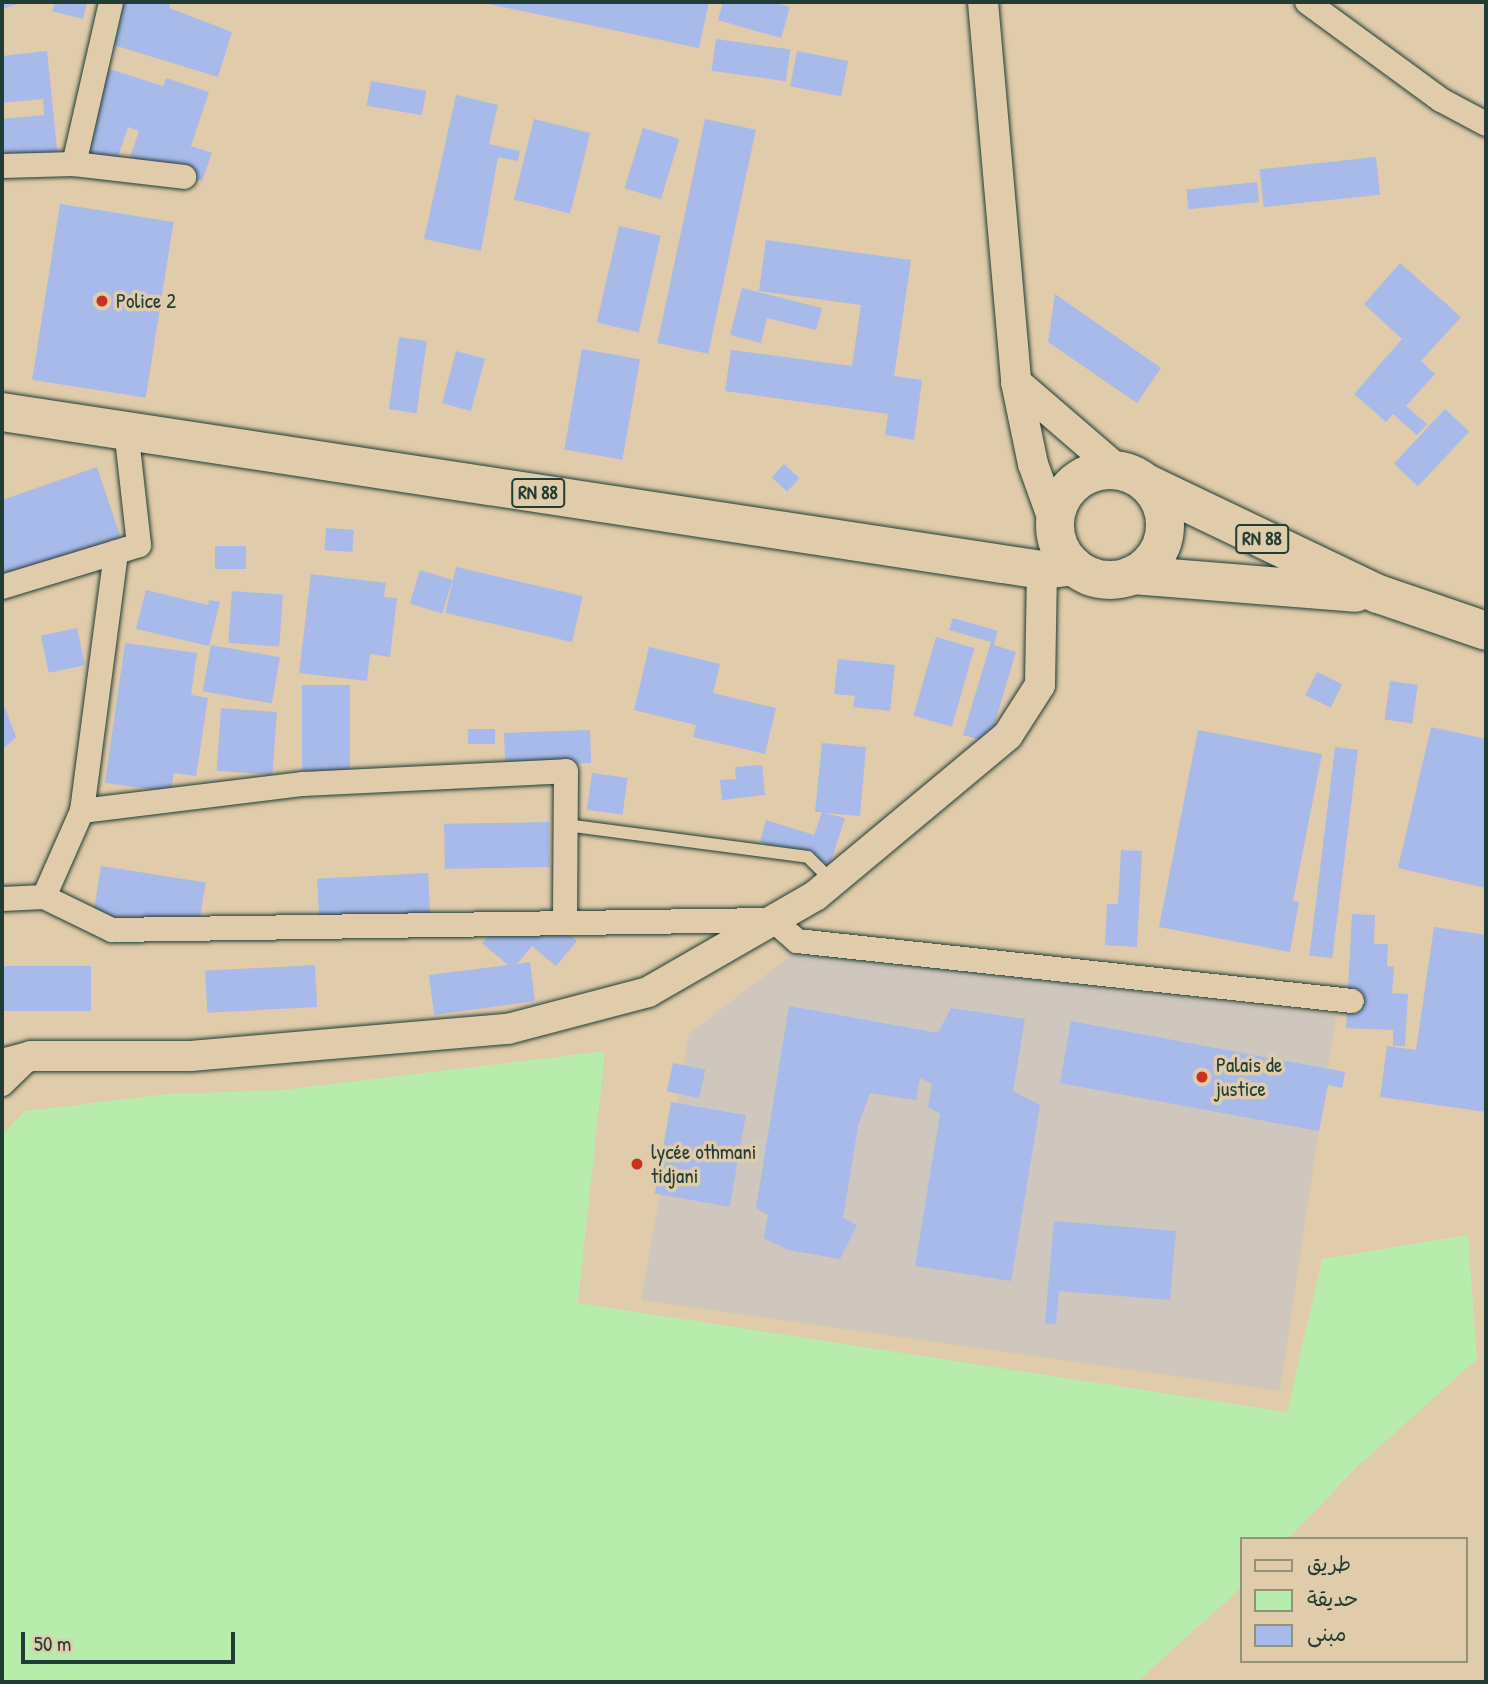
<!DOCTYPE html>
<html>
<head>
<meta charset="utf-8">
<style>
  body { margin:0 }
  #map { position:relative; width:1488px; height:1684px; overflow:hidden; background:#e0cbaa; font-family:"Patrick Hand","Playpen Sans Arabic",sans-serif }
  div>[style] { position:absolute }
  .built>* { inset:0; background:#cfc6bd }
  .green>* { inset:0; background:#b7ecad }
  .building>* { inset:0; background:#a8bae9; transform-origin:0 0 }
  .roads { filter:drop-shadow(0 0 2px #1f3d34) drop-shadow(0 0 2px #1f3d34) }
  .service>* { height:12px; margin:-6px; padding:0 6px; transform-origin:6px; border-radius:6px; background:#e0cbaa }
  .minor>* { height:24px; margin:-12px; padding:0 12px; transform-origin:12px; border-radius:12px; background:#e0cbaa }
  .tertiary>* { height:30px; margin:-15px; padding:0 15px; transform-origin:15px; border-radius:15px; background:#e0cbaa }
  .primary>* { height:38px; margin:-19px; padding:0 19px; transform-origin:19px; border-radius:19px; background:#e0cbaa }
  .primary>.ring { margin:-19px; padding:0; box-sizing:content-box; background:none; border:38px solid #e0cbaa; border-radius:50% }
  .dots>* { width:19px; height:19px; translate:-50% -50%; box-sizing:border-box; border:4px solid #e0cbaa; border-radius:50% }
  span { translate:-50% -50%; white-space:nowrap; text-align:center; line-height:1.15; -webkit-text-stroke:7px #e0cbaa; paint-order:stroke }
  .shield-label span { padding:2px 5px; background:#e0cbaa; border:2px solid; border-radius:5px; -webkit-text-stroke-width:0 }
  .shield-label { font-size:19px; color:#1f3d34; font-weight:700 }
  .poi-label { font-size:21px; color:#1f3d34 }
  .left { translate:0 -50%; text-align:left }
  .frame { position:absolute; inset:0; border:4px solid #1f3d34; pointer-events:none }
  .legend { position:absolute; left:1240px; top:1537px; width:228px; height:126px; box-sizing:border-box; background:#e0cbaa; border:2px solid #93927b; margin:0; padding:9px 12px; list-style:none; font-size:21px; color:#1f3d34 }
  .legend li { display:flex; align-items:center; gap:14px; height:35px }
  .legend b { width:35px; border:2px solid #93927b }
  .scale { position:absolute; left:21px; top:1632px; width:214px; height:32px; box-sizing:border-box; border:4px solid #1f3d34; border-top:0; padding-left:9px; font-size:21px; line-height:24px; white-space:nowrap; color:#1f3d34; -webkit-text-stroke:5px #e0cbaa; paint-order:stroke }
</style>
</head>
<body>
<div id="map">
  <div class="built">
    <i style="clip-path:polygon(797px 951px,1336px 1015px,1280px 1391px,641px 1300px,689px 1034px)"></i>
  </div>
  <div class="green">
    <i style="clip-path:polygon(605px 1051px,578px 1303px,1287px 1412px,1322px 1259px,1468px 1235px,1477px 1359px,1357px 1467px,1288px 1539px,1241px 1539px,1241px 1588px,1137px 1682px,2px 1682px,2px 1135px,25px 1111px,167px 1094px,282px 1090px)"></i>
  </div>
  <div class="building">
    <i style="clip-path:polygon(2px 2px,24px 2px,2px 9px)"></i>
    <i style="clip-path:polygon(55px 2px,87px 2px,83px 19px,52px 11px)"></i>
    <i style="clip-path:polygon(109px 2px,171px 2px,169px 8px,232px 32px,218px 77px,97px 40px)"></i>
    <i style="clip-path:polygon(479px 2px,709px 2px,699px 48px)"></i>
    <i style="clip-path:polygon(723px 2px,772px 2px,790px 7px,781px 38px,718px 20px)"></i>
    <i style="left:716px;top:39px;width:75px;height:32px;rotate:8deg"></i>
    <i style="clip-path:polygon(47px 51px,59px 168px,2px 174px,2px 119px,44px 115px,43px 99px,2px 103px,2px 56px)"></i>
    <i style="left:797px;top:51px;width:52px;height:36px;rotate:11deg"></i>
    <i style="clip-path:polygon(106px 68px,163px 86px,166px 78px,209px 92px,191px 146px,212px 153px,202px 181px,130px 157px,139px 131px,128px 127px,113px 172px,76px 160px)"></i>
    <i style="left:371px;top:81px;width:56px;height:25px;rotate:10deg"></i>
    <i style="clip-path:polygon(456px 95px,498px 105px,489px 144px,520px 151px,518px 161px,498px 157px,481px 251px,424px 239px)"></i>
    <i style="left:534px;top:119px;width:58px;height:83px;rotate:14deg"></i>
    <i style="left:705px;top:119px;width:52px;height:229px;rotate:12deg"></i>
    <i style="left:643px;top:128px;width:38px;height:63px;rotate:17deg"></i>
    <i style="left:1376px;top:157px;width:38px;height:117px;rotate:84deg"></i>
    <i style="left:1257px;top:182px;width:20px;height:71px;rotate:84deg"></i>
    <i style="left:60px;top:204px;width:115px;height:178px;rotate:9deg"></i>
    <i style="left:619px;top:226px;width:43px;height:99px;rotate:13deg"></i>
    <i style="clip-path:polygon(766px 240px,911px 260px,894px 376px,922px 380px,914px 440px,885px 435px,888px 414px,725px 391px,731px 350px,852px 366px,861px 305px,759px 291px)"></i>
    <i style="clip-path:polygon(1400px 263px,1461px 317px,1421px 361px,1435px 374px,1406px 406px,1427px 424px,1417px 435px,1393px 414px,1386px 422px,1354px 394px,1402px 339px,1364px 304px)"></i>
    <i style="clip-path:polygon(742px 288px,822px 308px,816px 330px,767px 318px,761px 343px,730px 335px)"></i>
    <i style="clip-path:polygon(1055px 294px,1161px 368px,1137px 403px,1048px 342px)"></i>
    <i style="left:399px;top:337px;width:28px;height:73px;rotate:8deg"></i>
    <i style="left:582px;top:349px;width:59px;height:102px;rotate:10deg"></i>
    <i style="left:456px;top:351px;width:30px;height:54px;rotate:15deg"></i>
    <i style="left:1445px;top:409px;width:33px;height:75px;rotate:43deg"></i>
    <i style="left:784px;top:464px;width:21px;height:18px;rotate:43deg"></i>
    <i style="clip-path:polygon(97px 467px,125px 550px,2px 593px,2px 500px)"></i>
    <i style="left:326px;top:528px;width:28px;height:22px;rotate:4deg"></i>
    <i style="left:215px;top:546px;width:31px;height:23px"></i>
    <i style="left:456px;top:567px;width:130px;height:47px;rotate:13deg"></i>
    <i style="left:420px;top:570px;width:34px;height:35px;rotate:17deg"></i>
    <i style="clip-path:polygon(311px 574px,386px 583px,384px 597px,397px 598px,390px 657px,370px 654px,367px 681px,299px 673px)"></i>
    <i style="clip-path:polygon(146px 590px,208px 605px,209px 600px,220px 602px,209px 646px,136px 629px)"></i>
    <i style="left:232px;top:591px;width:51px;height:52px;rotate:4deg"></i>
    <i style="clip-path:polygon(953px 618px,998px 631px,994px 645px,1016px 652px,989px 742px,963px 735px,991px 642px,949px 630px)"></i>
    <i style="left:77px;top:628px;width:38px;height:37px;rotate:78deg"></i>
    <i style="left:936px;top:637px;width:40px;height:82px;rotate:16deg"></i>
    <i style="clip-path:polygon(125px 643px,197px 653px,191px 695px,208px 698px,196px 776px,174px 773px,171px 792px,105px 783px)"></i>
    <i style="left:211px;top:645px;width:70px;height:47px;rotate:10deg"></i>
    <i style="clip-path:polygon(649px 647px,720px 664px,713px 693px,776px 708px,765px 754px,693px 737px,696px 725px,634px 710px)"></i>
    <i style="clip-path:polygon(838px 659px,895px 665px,890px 711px,853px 707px,855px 696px,834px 694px)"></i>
    <i style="left:1317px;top:672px;width:28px;height:26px;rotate:26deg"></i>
    <i style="left:1390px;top:681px;width:28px;height:39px;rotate:8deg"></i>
    <i style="left:302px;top:685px;width:48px;height:95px"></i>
    <i style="clip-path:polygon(2px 700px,16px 737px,2px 750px)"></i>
    <i style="left:221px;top:708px;width:56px;height:63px;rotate:4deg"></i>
    <i style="clip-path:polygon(1431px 727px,1486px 739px,1486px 888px,1398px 868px)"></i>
    <i style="left:495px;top:729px;width:15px;height:27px;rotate:90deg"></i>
    <i style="left:590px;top:730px;width:33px;height:86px;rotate:88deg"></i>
    <i style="clip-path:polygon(1198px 730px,1322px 754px,1293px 901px,1299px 902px,1290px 952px,1159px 927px)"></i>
    <i style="clip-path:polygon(822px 743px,866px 747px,860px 816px,825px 813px,845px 818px,830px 864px,760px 842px,766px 820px,814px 835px,822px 812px,815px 812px)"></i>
    <i style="left:1335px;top:747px;width:23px;height:210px;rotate:7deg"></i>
    <i style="clip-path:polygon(762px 765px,765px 795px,722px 800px,720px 780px,736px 779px,735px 767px)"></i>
    <i style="left:592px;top:773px;width:36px;height:37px;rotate:8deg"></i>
    <i style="left:549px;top:822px;width:45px;height:105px;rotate:89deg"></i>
    <i style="clip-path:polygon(1121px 850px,1142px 851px,1137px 947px,1105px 945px,1107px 904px,1118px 904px)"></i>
    <i style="left:101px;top:866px;width:106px;height:48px;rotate:9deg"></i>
    <i style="left:428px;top:873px;width:43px;height:111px;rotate:87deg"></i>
    <i style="clip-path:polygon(510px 910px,537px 932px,566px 932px,577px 941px,556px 966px,532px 946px,517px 964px,530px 962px,535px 1001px,434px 1015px,429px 975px,508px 965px,482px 943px)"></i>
    <i style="clip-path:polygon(1352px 914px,1375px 915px,1374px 944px,1388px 944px,1387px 966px,1394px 967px,1392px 993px,1408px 994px,1405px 1046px,1393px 1046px,1393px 1030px,1346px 1028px)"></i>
    <i style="clip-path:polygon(1434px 927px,1486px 935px,1486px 1112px,1380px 1097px,1387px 1046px,1416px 1050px)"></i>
    <i style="left:315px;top:965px;width:42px;height:110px;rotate:87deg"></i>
    <i style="left:91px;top:966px;width:45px;height:89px;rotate:90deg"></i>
    <i style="clip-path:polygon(789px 1006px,938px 1033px,951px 1008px,1025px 1019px,1013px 1091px,1040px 1105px,1011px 1281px,915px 1266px,940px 1114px,928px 1107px,932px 1084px,920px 1078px,916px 1100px,870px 1093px,858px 1126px,843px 1218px,857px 1225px,840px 1259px,788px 1250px,764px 1238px,768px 1215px,756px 1208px)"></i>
    <i style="clip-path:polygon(1071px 1021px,1345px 1072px,1342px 1088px,1328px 1085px,1319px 1131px,1060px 1083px)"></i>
    <i style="left:673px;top:1063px;width:33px;height:29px;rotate:12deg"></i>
    <i style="left:671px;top:1102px;width:76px;height:93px;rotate:10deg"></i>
    <i style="clip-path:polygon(1054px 1221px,1176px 1231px,1170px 1300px,1059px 1291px,1056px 1324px,1045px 1323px)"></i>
  </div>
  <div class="roads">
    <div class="service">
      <i style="left:566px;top:825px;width:244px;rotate:7.5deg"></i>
      <i style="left:808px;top:857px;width:35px;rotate:45deg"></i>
    </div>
    <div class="minor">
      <i style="left:1307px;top:2px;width:166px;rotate:36.2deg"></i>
      <i style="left:1441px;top:100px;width:51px;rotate:28.1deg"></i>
      <i style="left:74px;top:164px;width:166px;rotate:-77.1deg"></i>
      <i style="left:2px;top:166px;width:72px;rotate:-1.6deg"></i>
      <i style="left:74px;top:164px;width:111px;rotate:6.7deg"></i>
      <i style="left:2px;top:587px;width:143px;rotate:-17deg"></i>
      <i style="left:139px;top:545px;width:117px;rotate:-96.4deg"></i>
      <i style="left:82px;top:811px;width:223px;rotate:-7deg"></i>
      <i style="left:303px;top:784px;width:263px;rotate:-2.8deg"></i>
      <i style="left:566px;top:771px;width:152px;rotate:90.4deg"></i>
      <i style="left:44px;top:897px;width:76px;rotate:25.9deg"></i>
      <i style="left:112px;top:930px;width:661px;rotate:-0.87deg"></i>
      <i style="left:773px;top:920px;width:32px;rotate:41deg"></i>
      <i style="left:797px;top:941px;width:558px;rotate:6.17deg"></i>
      <i style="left:2px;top:899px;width:42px;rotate:-2.7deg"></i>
      <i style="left:44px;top:897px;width:94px;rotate:-66.2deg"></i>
      <i style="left:82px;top:811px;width:261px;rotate:-82.5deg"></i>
      <i style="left:2px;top:1084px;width:40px;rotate:-44deg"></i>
    </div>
    <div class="tertiary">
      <i style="left:983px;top:2px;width:381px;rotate:85deg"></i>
      <i style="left:1016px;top:382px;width:84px;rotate:78.3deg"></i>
      <i style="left:1033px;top:464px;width:65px;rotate:70.2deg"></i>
      <i style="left:1016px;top:382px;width:135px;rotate:40.8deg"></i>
      <i style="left:2px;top:1064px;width:30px;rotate:-15deg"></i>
      <i style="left:31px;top:1056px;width:160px"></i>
      <i style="left:191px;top:1056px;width:318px;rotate:-4.9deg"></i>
      <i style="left:508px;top:1029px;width:145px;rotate:-14.8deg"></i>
      <i style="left:648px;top:992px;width:193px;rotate:-29.9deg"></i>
      <i style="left:815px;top:896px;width:251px;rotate:-39.8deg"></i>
      <i style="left:1008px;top:735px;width:59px;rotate:-57.4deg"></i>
      <i style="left:1040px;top:685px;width:115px;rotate:-89deg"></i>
    </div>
    <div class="primary">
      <i style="left:2px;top:412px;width:1052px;rotate:8.64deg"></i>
      <i style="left:1042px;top:570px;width:32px;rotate:-7deg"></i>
      <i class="ring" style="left:1055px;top:470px;width:72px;height:72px"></i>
      <i style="left:1146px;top:483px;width:257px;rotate:25.6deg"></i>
      <i style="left:1378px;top:594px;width:114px;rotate:18.9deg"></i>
      <i style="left:1133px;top:575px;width:223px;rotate:4.6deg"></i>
    </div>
  </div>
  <div class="dots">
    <i style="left:102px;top:301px;background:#c8321e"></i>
    <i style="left:1202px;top:1077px;background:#c8321e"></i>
    <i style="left:637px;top:1164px;background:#c8321e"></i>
  </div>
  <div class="shield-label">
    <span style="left:538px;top:493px">RN 88</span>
    <span style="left:1262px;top:539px">RN 88</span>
  </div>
  <div class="poi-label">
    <span class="left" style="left:116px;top:301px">Police 2</span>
    <span class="left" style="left:1216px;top:1077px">Palais de<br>justice</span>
    <span class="left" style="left:651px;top:1164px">lycée othmani<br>tidjani</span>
  </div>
  <div class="frame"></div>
  <ul class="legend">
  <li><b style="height:9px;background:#e0cbaa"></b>طريق</li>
  <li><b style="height:19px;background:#b7ecad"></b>حديقة</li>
  <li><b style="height:19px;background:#a8bae9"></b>مبنى</li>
  </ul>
  <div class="scale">50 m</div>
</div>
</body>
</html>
